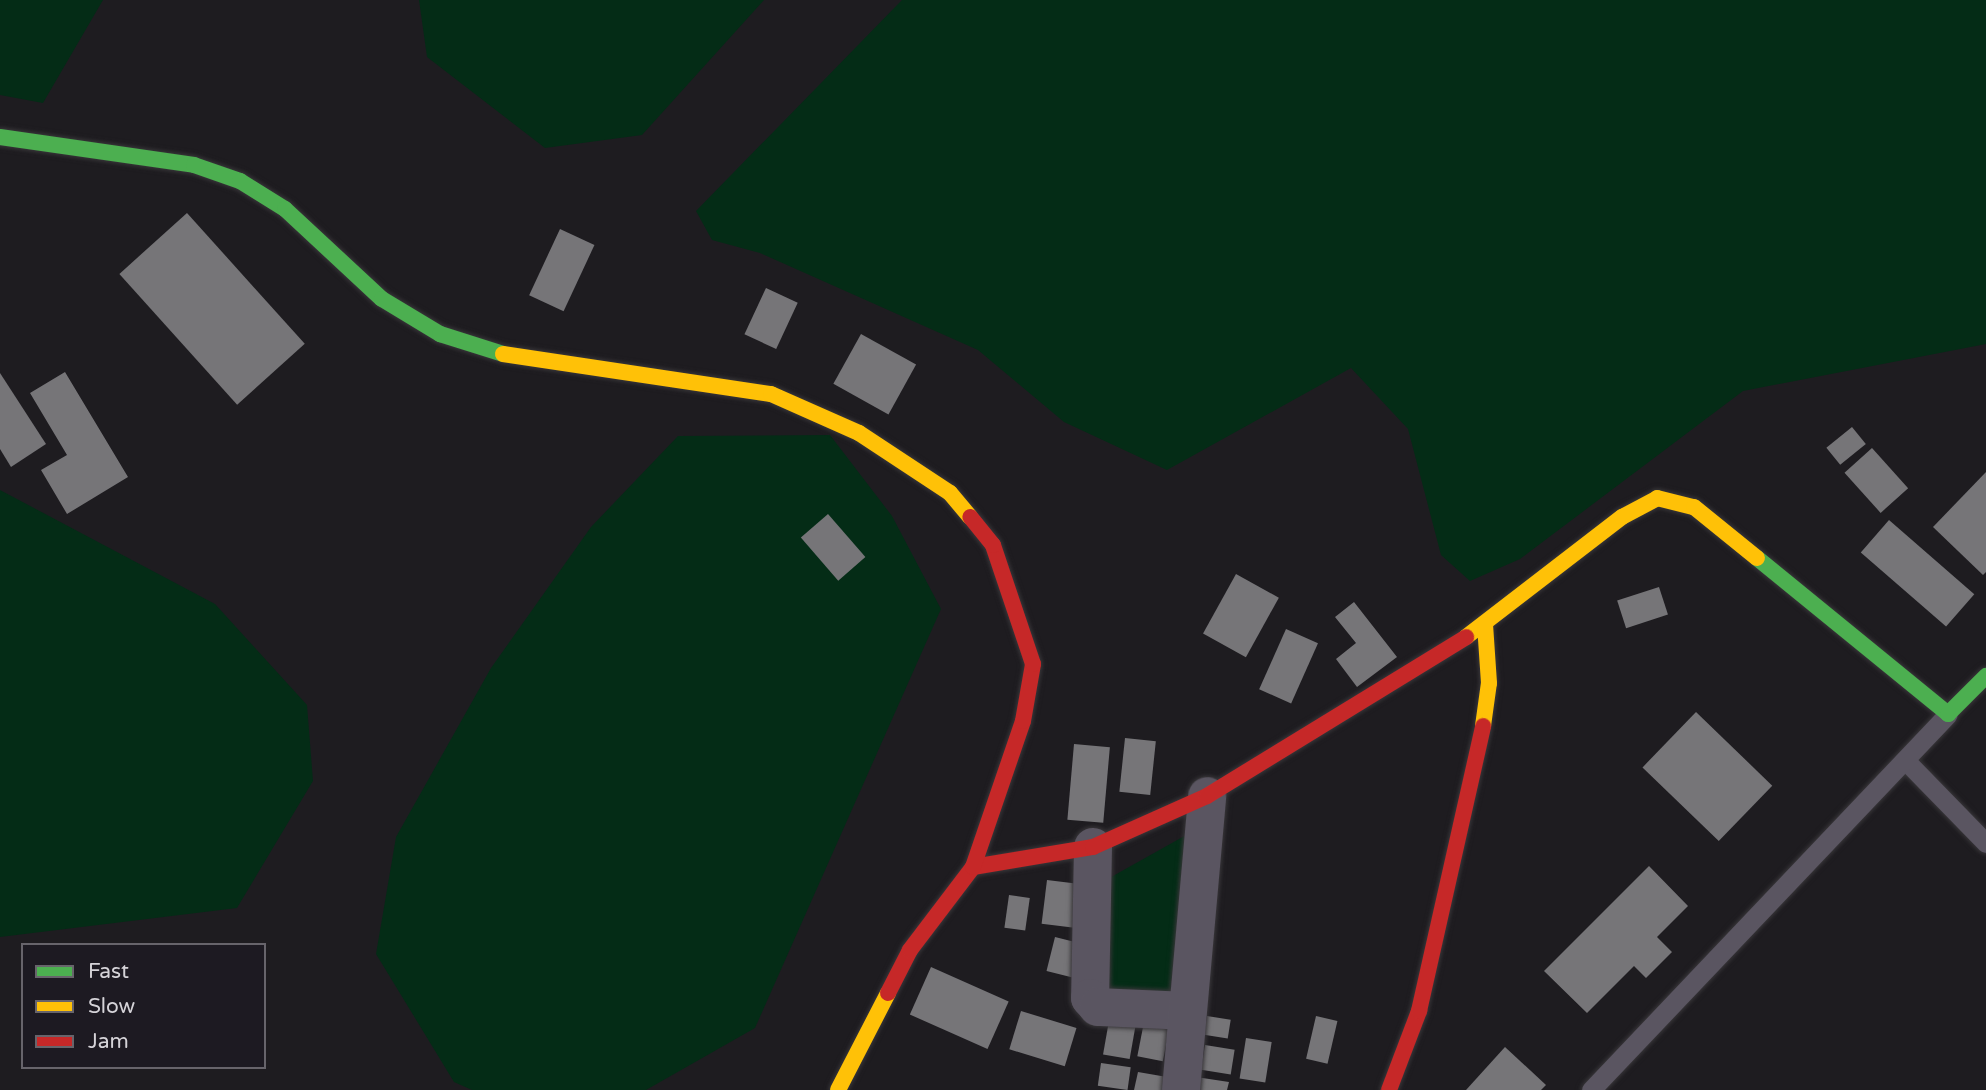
<!DOCTYPE html>
<html>
<head>
<meta charset="utf-8">
<style>
  body { margin:0 }
  #map { position:relative; width:1986px; height:1090px; overflow:hidden; background:#1e1c20; font-family:"Varela Round",sans-serif }
  div>[style] { position:absolute }
  .green>* { inset:0; background:#042c16 }
  .building>* { inset:0; background:#767578; transform-origin:0 0 }
  .roads { filter:drop-shadow(0 0 2px #383639) drop-shadow(0 0 2px #383639) }
  .lane>* { height:19px; margin:-9.5px; padding:0 9.5px; transform-origin:9.5px; border-radius:9.5px; background:#5a5561 }
  .street>* { height:38px; margin:-19px; padding:0 19px; transform-origin:19px; border-radius:19px; background:#5a5561 }
  .fast>* { height:16px; margin:-8px; padding:0 8px; transform-origin:8px; border-radius:8px; background:#4caf50 }
  .slow>* { height:16px; margin:-8px; padding:0 8px; transform-origin:8px; border-radius:8px; background:#ffc107 }
  .jam>* { height:16px; margin:-8px; padding:0 8px; transform-origin:8px; border-radius:8px; background:#c62828 }
  span { translate:-50% -50%; white-space:nowrap; text-align:center; line-height:1.15; -webkit-text-stroke:7px #1d1a22; paint-order:stroke }
  .legend { position:absolute; left:21px; top:943px; width:245px; height:126px; box-sizing:border-box; background:#1d1a22; border:2px solid #67646b; margin:0; padding:9px 12px; list-style:none; font-size:21px; color:#d5d3d8 }
  .legend li { display:flex; align-items:center; gap:14px; height:35px }
  .legend b { width:35px; border:2px solid #67646b }
</style>
</head>
<body>
<div id="map">
  <div class="green">
    <i style="clip-path:polygon(0 0,103px 0,43px 103px,0 95px)"></i>
    <i style="clip-path:polygon(419px 0,764px 0,642px 135px,545px 148px,427px 57px)"></i>
    <i style="clip-path:polygon(902px 0,1986px 0,1986px 344px,1743px 391px,1520px 559px,1470px 581px,1441px 555px,1408px 429px,1351px 368px,1167px 470px,1064px 422px,978px 350px,760px 253px,712px 240px,696px 211px)"></i>
    <i style="clip-path:polygon(830px 435px,892px 516px,941px 609px,755px 1028px,646px 1090px,472px 1090px,454px 1082px,376px 954px,396px 837px,491px 668px,591px 527px,678px 436px)"></i>
    <i style="clip-path:polygon(0 490px,215px 604px,307px 705px,313px 781px,237px 908px,0 937px)"></i>
    <i style="clip-path:polygon(1188px 834px,1170px 995px,1102px 1000px,1104px 881px)"></i>
  </div>
  <div class="building">
    <i style="left:187px;top:213px;width:176px;height:91px;rotate:48deg"></i>
    <i style="left:560px;top:229px;width:38px;height:73px;rotate:25deg"></i>
    <i style="left:766px;top:288px;width:35px;height:51px;rotate:25deg"></i>
    <i style="left:861px;top:334px;width:63px;height:57px;rotate:29deg"></i>
    <i style="clip-path:polygon(65px 372px,128px 477px,67px 514px,41px 470px,67px 455px,30px 393px)"></i>
    <i style="clip-path:polygon(0 373px,46px 444px,11px 467px,0 449px)"></i>
    <i style="left:1852px;top:427px;width:22px;height:33px;rotate:51deg"></i>
    <i style="left:1872px;top:448px;width:54px;height:37px;rotate:48deg"></i>
    <i style="clip-path:polygon(1986px 472px,1986px 572px,1983px 575px,1933px 527px)"></i>
    <i style="left:828px;top:514px;width:57px;height:36px;rotate:49deg"></i>
    <i style="left:1889px;top:520px;width:113px;height:43px;rotate:41deg"></i>
    <i style="left:1236px;top:574px;width:49px;height:68px;rotate:29deg"></i>
    <i style="left:1659px;top:587px;width:29px;height:44px;rotate:72deg"></i>
    <i style="clip-path:polygon(1354px 602px,1397px 657px,1357px 687px,1336px 659px,1356px 643px,1335px 617px)"></i>
    <i style="left:1286px;top:629px;width:35px;height:66px;rotate:24deg"></i>
    <i style="left:1696px;top:712px;width:106px;height:77px;rotate:44deg"></i>
    <i style="left:1125px;top:738px;width:31px;height:54px;rotate:6deg"></i>
    <i style="left:1074px;top:744px;width:36px;height:76px;rotate:5deg"></i>
    <i style="clip-path:polygon(1649px 866px,1688px 906px,1657px 937px,1672px 952px,1646px 978px,1634px 966px,1587px 1013px,1544px 971px)"></i>
    <i style="left:1047px;top:880px;width:39px;height:44px;rotate:7deg"></i>
    <i style="left:1009px;top:895px;width:21px;height:33px;rotate:8deg"></i>
    <i style="left:1055px;top:937px;width:32px;height:35px;rotate:14deg"></i>
    <i style="left:931px;top:967px;width:85px;height:52px;rotate:24deg"></i>
    <i style="left:1021px;top:1011px;width:58px;height:40px;rotate:17deg"></i>
    <i style="left:1110px;top:1015px;width:27px;height:40px;rotate:10deg"></i>
    <i style="left:1207px;top:1016px;width:24px;height:19px;rotate:9deg"></i>
    <i style="left:1316px;top:1016px;width:22px;height:44px;rotate:13deg"></i>
    <i style="left:1144px;top:1022px;width:26px;height:35px;rotate:11deg"></i>
    <i style="left:1246px;top:1038px;width:26px;height:41px;rotate:9deg"></i>
    <i style="left:1205px;top:1045px;width:30px;height:25px;rotate:9deg"></i>
    <i style="clip-path:polygon(1505px 1047px,1546px 1085px,1541px 1090px,1466px 1090px)"></i>
    <i style="left:1101px;top:1063px;width:30px;height:23px;rotate:8deg"></i>
    <i style="clip-path:polygon(1138px 1072px,1167px 1077px,1165px 1090px,1134px 1090px)"></i>
    <i style="clip-path:polygon(1196px 1077px,1229px 1082px,1227px 1090px,1193px 1090px)"></i>
  </div>
  <div class="roads">
    <div class="lane">
      <i style="left:1905px;top:760px;width:116px;rotate:45.7deg"></i>
      <i style="left:1591px;top:1090px;width:518px;rotate:-46.48deg"></i>
    </div>
    <div class="street">
      <i style="left:1093px;top:847px;width:151px;rotate:91.1deg"></i>
      <i style="left:1090px;top:998px;width:12px;rotate:48deg"></i>
      <i style="left:1098px;top:1007px;width:88px;rotate:2.6deg"></i>
      <i style="left:1181px;top:1090px;width:295px;rotate:-84.9deg"></i>
    </div>
    <div class="fast">
      <i style="left:0;top:137px;width:196px;rotate:8.2deg"></i>
      <i style="left:194px;top:165px;width:49px;rotate:19.2deg"></i>
      <i style="left:240px;top:181px;width:53px;rotate:31.9deg"></i>
      <i style="left:285px;top:209px;width:132px;rotate:42.9deg"></i>
      <i style="left:382px;top:299px;width:68px;rotate:31.1deg"></i>
      <i style="left:440px;top:334px;width:66px;rotate:17.6deg"></i>
      <i style="left:1757px;top:558px;width:247px;rotate:39.2deg"></i>
      <i style="left:1948px;top:714px;width:54px;rotate:-45deg"></i>
    </div>
    <div class="slow">
      <i style="left:503px;top:354px;width:271px;rotate:8.5deg"></i>
      <i style="left:771px;top:394px;width:96px;rotate:23.9deg"></i>
      <i style="left:859px;top:433px;width:109px;rotate:33.4deg"></i>
      <i style="left:950px;top:493px;width:31px;rotate:50deg"></i>
      <i style="left:1466px;top:637px;width:197px;rotate:-37.6deg"></i>
      <i style="left:1622px;top:517px;width:40px;rotate:-28deg"></i>
      <i style="left:1657px;top:498px;width:38px;rotate:14deg"></i>
      <i style="left:1694px;top:507px;width:81px;rotate:39deg"></i>
      <i style="left:1483px;top:726px;width:43px;rotate:-82.1deg"></i>
      <i style="left:1489px;top:683px;width:58px;rotate:-93.9deg"></i>
      <i style="left:838px;top:1090px;width:109px;rotate:-62.7deg"></i>
    </div>
    <div class="jam">
      <i style="left:973px;top:867px;width:122px;rotate:-9.5deg"></i>
      <i style="left:1093px;top:847px;width:125px;rotate:-24.1deg"></i>
      <i style="left:1207px;top:796px;width:304px;rotate:-31.5deg"></i>
      <i style="left:888px;top:993px;width:48px;rotate:-62.9deg"></i>
      <i style="left:910px;top:950px;width:104px;rotate:-52.8deg"></i>
      <i style="left:973px;top:867px;width:154px;rotate:-71.1deg"></i>
      <i style="left:1023px;top:721px;width:58px;rotate:-80deg"></i>
      <i style="left:1033px;top:664px;width:126px;rotate:-108.6deg"></i>
      <i style="left:993px;top:545px;width:36px;rotate:-129deg"></i>
      <i style="left:1389px;top:1090px;width:85px;rotate:-69.2deg"></i>
      <i style="left:1419px;top:1011px;width:292px;rotate:-77.3deg"></i>
    </div>
  </div>
  <ul class="legend">
  <li><b style="height:9px;background:#4caf50"></b>Fast</li>
  <li><b style="height:9px;background:#ffc107"></b>Slow</li>
  <li><b style="height:9px;background:#c62828"></b>Jam</li>
  </ul>
</div>
</body>
</html>
